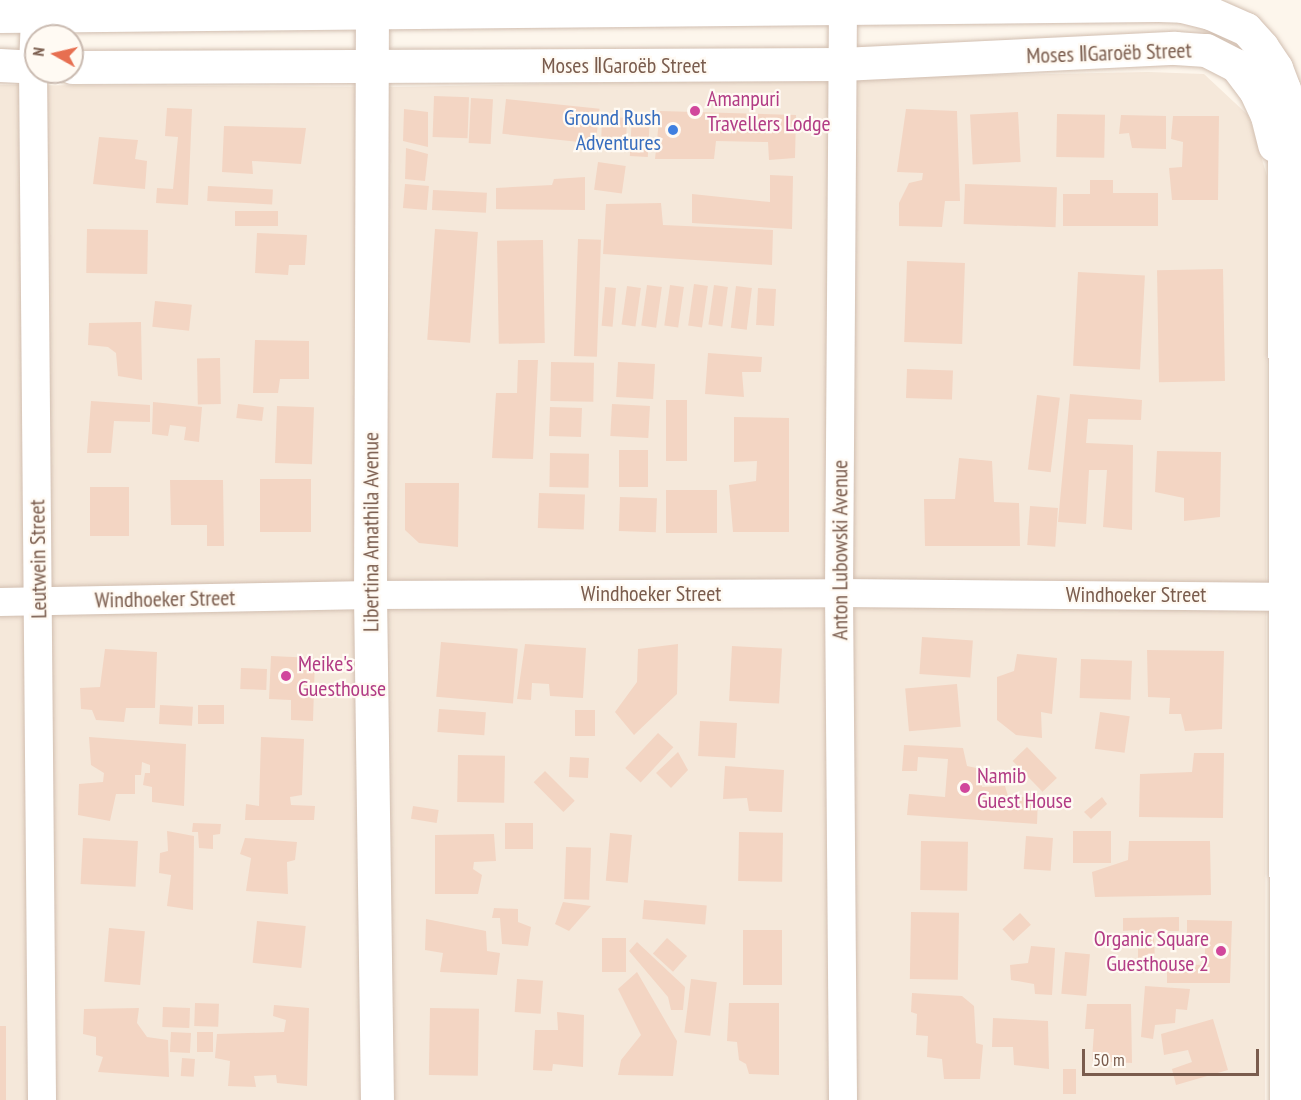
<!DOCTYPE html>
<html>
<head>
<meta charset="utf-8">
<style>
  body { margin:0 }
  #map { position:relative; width:1301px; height:1100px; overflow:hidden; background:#fdf6ec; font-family:"PT Sans Narrow",sans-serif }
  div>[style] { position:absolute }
  .residential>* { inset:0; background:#f5e8da }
  .building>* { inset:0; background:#f3d5c3; transform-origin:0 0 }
  .roads { filter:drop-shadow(0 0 2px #d1beb0) drop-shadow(0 0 2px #d1beb0) }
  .minor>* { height:28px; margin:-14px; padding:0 14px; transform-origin:14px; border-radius:14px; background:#fff }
  .tertiary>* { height:33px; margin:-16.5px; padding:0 16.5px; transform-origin:16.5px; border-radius:16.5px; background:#fff }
  .secondary>* { height:33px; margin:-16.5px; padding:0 16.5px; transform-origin:16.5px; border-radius:16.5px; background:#fff }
  .dots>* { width:16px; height:16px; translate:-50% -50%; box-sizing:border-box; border:3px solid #fffaf3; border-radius:50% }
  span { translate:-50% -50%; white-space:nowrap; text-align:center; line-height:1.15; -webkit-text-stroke:4.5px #fffaf3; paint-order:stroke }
  .street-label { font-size:22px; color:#7a5c4d }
  .hotel-label { font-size:22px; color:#b23c85 }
  .left { translate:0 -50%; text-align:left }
  .right { translate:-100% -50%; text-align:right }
  .shop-label { font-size:22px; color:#366cbe }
  .north { position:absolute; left:24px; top:24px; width:60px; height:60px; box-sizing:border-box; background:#fffaf3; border:2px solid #cabbb1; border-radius:50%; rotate:278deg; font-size:16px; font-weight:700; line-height:24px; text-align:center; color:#7a5c4d }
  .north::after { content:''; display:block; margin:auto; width:21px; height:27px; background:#e76f51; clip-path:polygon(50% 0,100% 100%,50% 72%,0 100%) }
  .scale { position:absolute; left:1082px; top:1049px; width:177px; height:27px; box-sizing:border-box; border:3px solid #7a5c4d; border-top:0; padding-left:8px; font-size:18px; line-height:21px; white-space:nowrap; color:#7a5c4d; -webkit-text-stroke:4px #fffaf3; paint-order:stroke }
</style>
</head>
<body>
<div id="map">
  <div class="residential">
    <i style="clip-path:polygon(1148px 72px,1204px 74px,1249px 116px,1267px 176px,1265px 1100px,0 1100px,0 85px,398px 87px)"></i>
  </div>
  <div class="building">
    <i style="left:434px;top:96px;width:35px;height:41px;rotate:2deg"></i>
    <i style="left:471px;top:98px;width:22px;height:45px;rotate:3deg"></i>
    <i style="left:506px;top:99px;width:94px;height:35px;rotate:6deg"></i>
    <i style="clip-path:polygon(167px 108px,192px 109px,188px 205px,156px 203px,157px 188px,173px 189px,178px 137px,165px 136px)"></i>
    <i style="clip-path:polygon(404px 109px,428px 112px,428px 147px,403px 141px)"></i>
    <i style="clip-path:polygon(906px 109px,957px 111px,960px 201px,945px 201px,942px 227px,899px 226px,899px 203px,909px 183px,922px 180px,923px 173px,897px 172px)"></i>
    <i style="clip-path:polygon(660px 111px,796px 115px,795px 158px,769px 160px,768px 142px,716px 141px,714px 159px,655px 159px)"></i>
    <i style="left:1018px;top:112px;width:50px;height:48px;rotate:87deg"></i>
    <i style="left:1057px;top:114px;width:48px;height:43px;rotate:1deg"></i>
    <i style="left:650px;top:115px;width:42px;height:18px;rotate:93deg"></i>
    <i style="clip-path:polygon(1121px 115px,1166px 116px,1166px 149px,1132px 148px,1129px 133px,1119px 134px)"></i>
    <i style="clip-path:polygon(1173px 116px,1219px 116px,1218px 200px,1172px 200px,1169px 168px,1182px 167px,1183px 142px,1171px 139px)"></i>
    <i style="left:602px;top:117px;width:25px;height:32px;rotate:2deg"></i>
    <i style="clip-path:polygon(224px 126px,306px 128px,301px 164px,252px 161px,253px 174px,222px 172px)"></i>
    <i style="clip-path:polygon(99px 137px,138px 140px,135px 159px,147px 161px,145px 189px,93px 184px)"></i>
    <i style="clip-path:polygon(406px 148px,428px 154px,425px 181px,405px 179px)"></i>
    <i style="left:598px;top:162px;width:28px;height:28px;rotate:8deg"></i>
    <i style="clip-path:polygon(770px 175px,793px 176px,792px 229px,692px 223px,692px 194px,770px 202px)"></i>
    <i style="clip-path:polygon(585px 177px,585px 210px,496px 209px,496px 188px,552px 185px,554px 179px)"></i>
    <i style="clip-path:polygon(1090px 180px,1113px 180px,1113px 193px,1158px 193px,1158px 226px,1063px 226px,1063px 194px,1090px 194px)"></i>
    <i style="left:405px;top:184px;width:24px;height:24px;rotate:5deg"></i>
    <i style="left:965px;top:184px;width:92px;height:40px;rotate:2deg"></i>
    <i style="left:208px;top:186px;width:65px;height:15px;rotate:3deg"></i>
    <i style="left:433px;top:190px;width:54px;height:20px;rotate:3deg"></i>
    <i style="clip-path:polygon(661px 203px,663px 225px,773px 230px,772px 265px,603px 254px,606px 204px)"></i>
    <i style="left:278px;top:211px;width:15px;height:43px;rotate:90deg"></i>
    <i style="left:87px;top:229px;width:61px;height:44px;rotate:1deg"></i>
    <i style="left:435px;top:229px;width:43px;height:111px;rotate:4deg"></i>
    <i style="clip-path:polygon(257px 233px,307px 235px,305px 265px,289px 265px,288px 275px,255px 273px)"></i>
    <i style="left:578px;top:239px;width:23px;height:117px;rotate:2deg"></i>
    <i style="left:543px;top:240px;width:103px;height:46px;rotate:89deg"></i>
    <i style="left:907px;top:261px;width:58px;height:81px;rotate:2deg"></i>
    <i style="left:1223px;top:269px;width:112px;height:66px;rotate:89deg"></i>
    <i style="left:1078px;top:272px;width:67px;height:94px;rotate:3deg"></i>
    <i style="left:694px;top:284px;width:14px;height:42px;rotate:8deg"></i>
    <i style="left:647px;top:285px;width:15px;height:41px;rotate:8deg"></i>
    <i style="left:670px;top:285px;width:14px;height:41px;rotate:8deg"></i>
    <i style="left:714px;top:285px;width:14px;height:40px;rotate:8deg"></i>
    <i style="left:627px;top:286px;width:14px;height:39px;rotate:8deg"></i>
    <i style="left:736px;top:286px;width:16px;height:42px;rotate:7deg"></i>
    <i style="left:605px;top:287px;width:11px;height:39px;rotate:5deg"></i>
    <i style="left:758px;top:288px;width:18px;height:37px;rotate:3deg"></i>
    <i style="left:155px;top:301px;width:37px;height:26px;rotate:6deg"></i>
    <i style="clip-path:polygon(141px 322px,142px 380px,118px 376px,116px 353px,108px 347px,88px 345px,89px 323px)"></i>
    <i style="clip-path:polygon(255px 340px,309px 341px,309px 379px,280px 379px,278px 393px,253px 393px)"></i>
    <i style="clip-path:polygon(708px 353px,762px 357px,761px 372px,742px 372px,744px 397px,705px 394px)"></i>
    <i style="left:220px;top:358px;width:46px;height:23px;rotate:89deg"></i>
    <i style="clip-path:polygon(518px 360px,538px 360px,533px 459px,492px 458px,496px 393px,517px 393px)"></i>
    <i style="left:551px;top:362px;width:43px;height:39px;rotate:1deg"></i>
    <i style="left:618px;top:362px;width:37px;height:35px;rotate:3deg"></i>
    <i style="left:907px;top:369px;width:46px;height:29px;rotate:2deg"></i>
    <i style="clip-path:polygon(1070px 394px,1142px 400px,1141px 420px,1088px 419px,1086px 443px,1133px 445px,1132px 530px,1103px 527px,1107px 470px,1089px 470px,1086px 524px,1058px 522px)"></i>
    <i style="left:1037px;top:395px;width:23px;height:75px;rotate:7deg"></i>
    <i style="left:666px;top:400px;width:21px;height:61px"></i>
    <i style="clip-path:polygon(91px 401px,150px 405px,150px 422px,114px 421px,111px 453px,87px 453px)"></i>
    <i style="clip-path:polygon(153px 402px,202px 407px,199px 442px,184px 440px,186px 427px,170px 425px,168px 436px,152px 434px)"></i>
    <i style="left:238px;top:404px;width:26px;height:14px;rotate:7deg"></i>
    <i style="left:612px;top:404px;width:38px;height:32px;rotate:3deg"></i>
    <i style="left:277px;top:406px;width:37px;height:57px;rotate:2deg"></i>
    <i style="left:550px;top:407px;width:32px;height:29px;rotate:2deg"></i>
    <i style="clip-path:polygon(734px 417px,789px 418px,789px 532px,733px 532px,729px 485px,756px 481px,757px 461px,734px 462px)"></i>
    <i style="left:619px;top:450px;width:29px;height:37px"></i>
    <i style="clip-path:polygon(1157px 451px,1221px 452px,1220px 517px,1184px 521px,1184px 498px,1155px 492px)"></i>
    <i style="left:550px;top:453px;width:39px;height:34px;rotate:1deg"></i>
    <i style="clip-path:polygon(959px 458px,992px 461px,994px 502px,1019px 503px,1020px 546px,925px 546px,924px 499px,955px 499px)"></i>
    <i style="left:260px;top:479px;width:51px;height:53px"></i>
    <i style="clip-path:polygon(170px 480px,223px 480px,224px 546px,207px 546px,207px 525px,171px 525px)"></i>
    <i style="clip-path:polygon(405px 483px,459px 483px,458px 547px,419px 543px,405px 530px)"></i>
    <i style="left:90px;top:487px;width:39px;height:49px"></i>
    <i style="left:666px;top:490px;width:51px;height:43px"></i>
    <i style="left:539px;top:493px;width:46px;height:35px;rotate:2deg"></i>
    <i style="left:620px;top:497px;width:37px;height:34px;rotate:2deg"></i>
    <i style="left:1030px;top:506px;width:28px;height:39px;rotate:4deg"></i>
    <i style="left:922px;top:637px;width:51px;height:37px;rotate:4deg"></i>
    <i style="left:441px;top:642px;width:77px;height:55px;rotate:5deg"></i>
    <i style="clip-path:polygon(525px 644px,586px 648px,583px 698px,550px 696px,549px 684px,532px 683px,531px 700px,517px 699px)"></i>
    <i style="clip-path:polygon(678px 644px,677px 694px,634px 735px,615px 712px,637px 682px,638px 649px)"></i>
    <i style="left:732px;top:646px;width:50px;height:55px;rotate:3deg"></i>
    <i style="clip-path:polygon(105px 649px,157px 652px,155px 708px,126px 708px,124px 722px,96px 720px,92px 710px,81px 709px,80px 688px,100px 687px)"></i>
    <i style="clip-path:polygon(1147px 650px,1224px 651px,1222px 729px,1185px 731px,1181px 714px,1169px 714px,1170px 698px,1148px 697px)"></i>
    <i style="clip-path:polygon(1017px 654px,1057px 658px,1052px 714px,1041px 712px,1042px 738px,1016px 735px,997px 720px,997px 677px,1014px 671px)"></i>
    <i style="clip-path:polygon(271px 656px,315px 658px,313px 721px,291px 720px,291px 700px,269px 699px)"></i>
    <i style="left:1081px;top:659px;width:51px;height:39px;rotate:2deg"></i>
    <i style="left:241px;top:668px;width:26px;height:21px;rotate:2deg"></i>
    <i style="left:957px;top:684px;width:43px;height:52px;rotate:85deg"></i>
    <i style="left:160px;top:705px;width:33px;height:19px;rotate:3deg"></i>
    <i style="left:198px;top:705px;width:26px;height:19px"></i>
    <i style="left:439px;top:709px;width:47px;height:23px;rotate:4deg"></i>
    <i style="left:575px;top:710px;width:20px;height:26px"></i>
    <i style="left:1100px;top:712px;width:30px;height:37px;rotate:8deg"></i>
    <i style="left:700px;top:721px;width:37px;height:35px;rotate:3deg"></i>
    <i style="left:658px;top:733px;width:21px;height:48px;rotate:43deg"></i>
    <i style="clip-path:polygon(89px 737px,186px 744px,184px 806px,152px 802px,152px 787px,143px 785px,145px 773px,150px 773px,150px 765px,142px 762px,141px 775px,135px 775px,135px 794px,116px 794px,110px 821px,78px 815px,79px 784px,103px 782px,104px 773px,91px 765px)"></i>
    <i style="clip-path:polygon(261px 737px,304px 739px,302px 795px,290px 797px,291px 805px,315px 806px,314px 820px,245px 820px,246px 804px,259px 806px)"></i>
    <i style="clip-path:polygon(904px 745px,963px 748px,967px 766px,981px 769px,982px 787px,1005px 786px,1008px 796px,1038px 798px,1037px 824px,907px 815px,909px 794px,945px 797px,948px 759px,918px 757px,917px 771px,902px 771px)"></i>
    <i style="left:1027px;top:747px;width:43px;height:20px;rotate:46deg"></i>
    <i style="clip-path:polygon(678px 752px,688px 770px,671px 788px,656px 773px)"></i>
    <i style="clip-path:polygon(1194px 753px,1224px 753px,1223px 818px,1139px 817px,1140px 774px,1192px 772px)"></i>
    <i style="left:458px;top:755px;width:47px;height:47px;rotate:1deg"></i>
    <i style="left:570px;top:757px;width:19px;height:20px;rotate:3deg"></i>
    <i style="clip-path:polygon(725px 766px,784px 770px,782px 812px,749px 811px,747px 798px,723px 799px)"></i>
    <i style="left:545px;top:771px;width:42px;height:16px;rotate:45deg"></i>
    <i style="clip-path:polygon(1102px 797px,1107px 804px,1091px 819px,1084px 812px)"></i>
    <i style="left:413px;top:806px;width:26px;height:13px;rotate:9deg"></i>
    <i style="clip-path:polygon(193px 823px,221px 824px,220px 834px,213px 835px,213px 849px,199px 848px,198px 832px,192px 832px)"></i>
    <i style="left:505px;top:823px;width:28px;height:26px"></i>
    <i style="clip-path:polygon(167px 831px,194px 836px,193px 910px,167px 906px,171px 875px,159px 873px,160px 853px,168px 851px)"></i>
    <i style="left:1073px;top:831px;width:38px;height:32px"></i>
    <i style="left:739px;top:832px;width:44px;height:49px;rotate:1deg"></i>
    <i style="left:610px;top:833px;width:22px;height:48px;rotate:5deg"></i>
    <i style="clip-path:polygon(494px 834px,496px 861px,474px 862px,473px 869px,482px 875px,478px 894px,435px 894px,435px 835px)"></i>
    <i style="left:1026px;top:836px;width:27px;height:33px;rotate:4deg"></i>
    <i style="left:83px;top:838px;width:55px;height:46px;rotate:3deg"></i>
    <i style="clip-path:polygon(245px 838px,297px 842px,295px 860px,287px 862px,288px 894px,246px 891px,251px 858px,240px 854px)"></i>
    <i style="left:921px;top:841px;width:47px;height:49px;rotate:1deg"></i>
    <i style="clip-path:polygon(1129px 841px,1210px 841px,1211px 895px,1095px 897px,1092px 872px,1128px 860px)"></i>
    <i style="left:566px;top:847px;width:25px;height:52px;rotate:2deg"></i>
    <i style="left:644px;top:900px;width:63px;height:19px;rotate:5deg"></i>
    <i style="clip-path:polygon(563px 902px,591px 906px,569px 931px,555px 924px)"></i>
    <i style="clip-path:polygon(494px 908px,518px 909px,518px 922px,531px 927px,528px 946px,502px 944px,500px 918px,492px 918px)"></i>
    <i style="left:911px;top:912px;width:48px;height:67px;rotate:1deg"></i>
    <i style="left:1020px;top:913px;width:16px;height:24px;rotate:47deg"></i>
    <i style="clip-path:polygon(1179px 917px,1179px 931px,1154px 931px,1155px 967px,1138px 967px,1138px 930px,1123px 931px,1123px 918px)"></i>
    <i style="clip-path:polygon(426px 919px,486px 931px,487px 951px,500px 953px,497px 975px,440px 972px,443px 953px,425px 950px)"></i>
    <i style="clip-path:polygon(1187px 920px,1232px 921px,1230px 983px,1167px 983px,1167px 964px,1205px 965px,1205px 936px,1187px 935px)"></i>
    <i style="left:257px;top:921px;width:49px;height:42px;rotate:6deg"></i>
    <i style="left:109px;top:928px;width:36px;height:54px;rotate:5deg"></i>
    <i style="left:743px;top:930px;width:39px;height:55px"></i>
    <i style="left:602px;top:938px;width:24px;height:34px"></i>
    <i style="left:667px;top:938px;width:27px;height:21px;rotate:42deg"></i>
    <i style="clip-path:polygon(637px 942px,685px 987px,683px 1010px,671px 1010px,668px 997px,629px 951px)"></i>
    <i style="clip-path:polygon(1031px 946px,1055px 948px,1052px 995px,1035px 994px,1034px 984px,1011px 980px,1010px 965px,1028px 963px)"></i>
    <i style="left:1065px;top:952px;width:25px;height:42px;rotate:5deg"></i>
    <i style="clip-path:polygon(637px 972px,677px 1041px,673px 1076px,618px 1075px,621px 1060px,641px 1035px,618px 989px)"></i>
    <i style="left:517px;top:979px;width:26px;height:33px;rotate:4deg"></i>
    <i style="left:691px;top:979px;width:26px;height:54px;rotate:7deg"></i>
    <i style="clip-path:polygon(1145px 986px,1190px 989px,1187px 1010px,1176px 1009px,1175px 1023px,1155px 1025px,1153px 1039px,1141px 1037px)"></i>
    <i style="clip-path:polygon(912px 993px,962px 996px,974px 1006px,976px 1043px,983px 1045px,980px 1079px,944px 1079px,942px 1059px,927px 1057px,928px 1036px,916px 1035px,917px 1014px,911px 1012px)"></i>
    <i style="left:195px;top:1003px;width:24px;height:23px;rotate:2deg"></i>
    <i style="clip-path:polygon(729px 1003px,779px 1003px,779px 1075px,749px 1074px,746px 1064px,739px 1060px,737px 1042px,727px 1041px)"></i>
    <i style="clip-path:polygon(1087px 1004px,1131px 1004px,1132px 1063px,1092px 1061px,1094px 1029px,1085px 1029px)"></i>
    <i style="clip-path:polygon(274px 1005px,309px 1008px,307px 1086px,277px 1083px,276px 1075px,254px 1076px,256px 1087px,228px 1086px,230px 1061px,215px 1058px,217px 1034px,284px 1032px,286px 1020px,273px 1016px)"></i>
    <i style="left:163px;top:1007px;width:27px;height:20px;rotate:2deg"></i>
    <i style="clip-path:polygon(139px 1008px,137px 1023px,147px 1037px,168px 1040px,169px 1077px,98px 1072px,103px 1057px,96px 1055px,96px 1037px,83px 1034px,84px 1009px)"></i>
    <i style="left:430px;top:1008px;width:49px;height:67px;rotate:1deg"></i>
    <i style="clip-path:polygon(557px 1012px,584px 1015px,583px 1067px,553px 1064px,552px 1071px,533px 1070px,535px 1030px,558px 1030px)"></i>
    <i style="clip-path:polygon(993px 1018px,1048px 1021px,1049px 1069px,1014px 1065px,1013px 1047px,992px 1047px)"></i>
    <i style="clip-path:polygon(1213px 1019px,1228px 1070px,1176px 1085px,1172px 1069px,1192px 1062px,1188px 1050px,1164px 1055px,1161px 1034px)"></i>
    <i style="left:0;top:1026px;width:6px;height:74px"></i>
    <i style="left:171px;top:1032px;width:20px;height:20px;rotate:3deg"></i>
    <i style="left:197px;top:1032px;width:16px;height:20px"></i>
    <i style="left:182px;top:1058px;width:13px;height:18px;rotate:4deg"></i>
    <i style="left:1063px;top:1069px;width:13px;height:25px"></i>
  </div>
  <div class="roads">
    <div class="minor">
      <i style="left:35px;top:17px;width:50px;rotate:92.3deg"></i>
      <i style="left:33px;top:67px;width:1033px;rotate:89.5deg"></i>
      <i style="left:0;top:602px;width:370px;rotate:-1.1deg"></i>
      <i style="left:370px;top:595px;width:469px;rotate:-0.2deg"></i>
      <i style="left:839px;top:593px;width:462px;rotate:0.5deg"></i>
      <i style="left:843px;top:1100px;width:507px;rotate:-90.45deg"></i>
      <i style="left:839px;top:593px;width:593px;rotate:-89.61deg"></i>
    </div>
    <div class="tertiary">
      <i style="left:372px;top:0;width:595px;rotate:90.19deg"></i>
      <i style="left:370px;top:595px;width:505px;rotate:89.21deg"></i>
    </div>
    <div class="secondary">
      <i style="left:0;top:16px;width:1158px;rotate:-0.54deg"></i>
      <i style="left:1158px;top:5px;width:24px;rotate:2deg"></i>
      <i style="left:1182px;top:6px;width:29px;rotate:14deg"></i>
      <i style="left:1210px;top:13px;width:39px;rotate:24deg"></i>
      <i style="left:1246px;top:29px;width:24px;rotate:48deg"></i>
      <i style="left:1262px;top:47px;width:25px;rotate:56deg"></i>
      <i style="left:1276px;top:68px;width:22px;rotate:69deg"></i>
      <i style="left:1284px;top:89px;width:1011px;rotate:89.89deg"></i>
      <i style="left:0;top:65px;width:36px;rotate:3deg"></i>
      <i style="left:72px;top:67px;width:770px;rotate:-0.22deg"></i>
      <i style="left:842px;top:64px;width:333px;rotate:-2.8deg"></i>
      <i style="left:1175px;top:48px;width:31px;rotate:4deg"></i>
      <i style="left:1206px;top:50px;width:34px;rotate:27deg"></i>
      <i style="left:1236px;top:65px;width:31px;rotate:53deg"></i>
      <i style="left:1255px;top:90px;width:29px;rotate:65deg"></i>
      <i style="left:1267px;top:116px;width:30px;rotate:76deg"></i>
    </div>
  </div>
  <div class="dots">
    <i style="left:695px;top:111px;background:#d1479c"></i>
    <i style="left:673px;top:130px;background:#3f7fe0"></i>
    <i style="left:286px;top:676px;background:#d1479c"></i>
    <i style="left:965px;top:788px;background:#d1479c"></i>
    <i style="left:1221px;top:951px;background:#d1479c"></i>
  </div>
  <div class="street-label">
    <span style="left:1109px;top:53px;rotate:-2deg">Moses ǁGaroëb Street</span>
    <span style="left:624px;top:66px">Moses ǁGaroëb Street</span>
    <span style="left:371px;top:532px;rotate:-90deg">Libertina Amathila Avenue</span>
    <span style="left:840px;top:550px;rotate:-90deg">Anton Lubowski Avenue</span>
    <span style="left:38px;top:559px;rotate:-91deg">Leutwein Street</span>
    <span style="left:651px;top:594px">Windhoeker Street</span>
    <span style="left:1136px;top:595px">Windhoeker Street</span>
    <span style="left:165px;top:599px;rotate:-1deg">Windhoeker Street</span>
  </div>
  <div class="hotel-label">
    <span class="left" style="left:707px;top:111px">Amanpuri<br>Travellers Lodge</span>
    <span class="left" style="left:298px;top:676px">Meike's<br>Guesthouse</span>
    <span class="left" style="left:977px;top:788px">Namib<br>Guest House</span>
    <span class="right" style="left:1209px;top:951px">Organic Square<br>Guesthouse 2</span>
  </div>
  <div class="shop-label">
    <span class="right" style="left:661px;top:130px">Ground Rush<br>Adventures</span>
  </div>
  <div class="north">N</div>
  <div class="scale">50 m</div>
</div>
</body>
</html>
